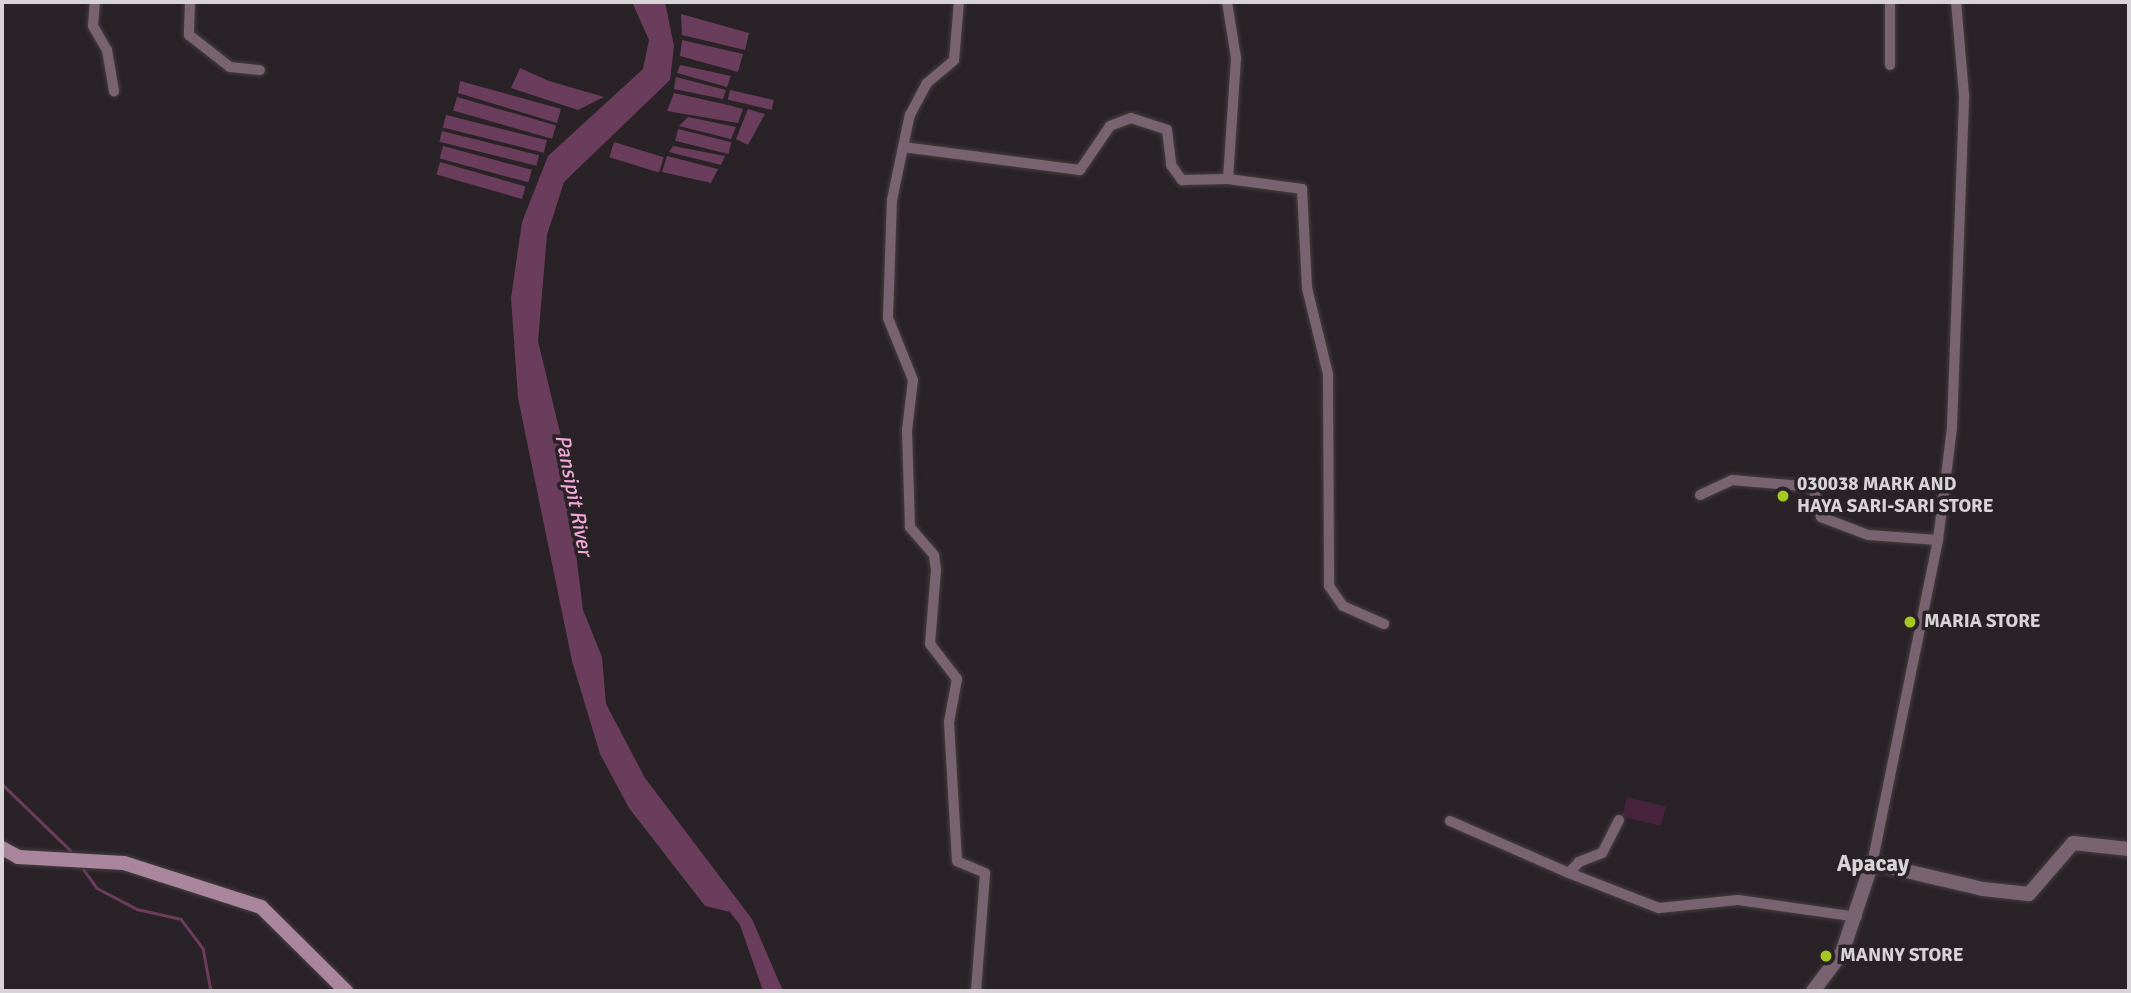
<!DOCTYPE html>
<html>
<head>
<meta charset="utf-8">
<style>
  body { margin:0 }
  #map { position:relative; width:2131px; height:993px; overflow:hidden; background:#292226; font-family:Signika,sans-serif }
  div>[style] { position:absolute }
  .green>* { inset:0; background:#48233c; transform-origin:0 0 }
  .water>* { inset:0; background:#6b3d5c; transform-origin:0 0 }
  .stream>* { height:2.5px; margin:-1.25px; padding:0 1.25px; transform-origin:1.25px; border-radius:1.25px; background:#6b3d5c }
  .roads { filter:drop-shadow(0 0 2px #453e42) drop-shadow(0 0 2px #453e42) }
  .minor>* { height:10px; margin:-5px; padding:0 5px; transform-origin:5px; border-radius:5px; background:#796370 }
  .tertiary>* { height:14px; margin:-7px; padding:0 7px; transform-origin:7px; border-radius:7px; background:#796370 }
  .secondary>* { height:14px; margin:-7px; padding:0 7px; transform-origin:7px; border-radius:7px; background:#a9869b }
  .dots>* { width:19px; height:19px; translate:-50% -50%; box-sizing:border-box; border:4px solid #292226; border-radius:50% }
  span { translate:-50% -50%; white-space:nowrap; text-align:center; line-height:1.15; -webkit-text-stroke:7px #292226; paint-order:stroke }
  .poi-label { font-size:19px; color:#d7d3d6; font-weight:700 }
  .left { translate:0 -50%; text-align:left }
  .water-label { font-size:21px; color:#f4a9d9; font-style:italic }
  .quarter-label { font-size:23px; color:#d7d3d6; font-weight:700 }
  .frame { position:absolute; inset:0; border:4px solid #d7d3d6; pointer-events:none }
</style>
</head>
<body>
<div id="map">
  <div class="green">
    <i style="left:1627px;top:797px;width:40px;height:20px;rotate:14deg"></i>
  </div>
  <div class="water">
    <i style="clip-path:polygon(632px 2px,665px 2px,674px 46px,670px 80px,564px 182px,547px 235px,538px 341px,562px 441px,583px 610px,602px 657px,606px 704px,645px 778px,752px 919px,783px 991px,763px 991px,740px 925px,730px 912px,705px 906px,629px 808px,600px 754px,572px 661px,518px 398px,511px 298px,522px 222px,548px 156px,643px 69px,649px 40px)"></i>
    <i style="clip-path:polygon(681px 14px,749px 33px,745px 50px,682px 35px)"></i>
    <i style="clip-path:polygon(682px 40px,743px 54px,738px 72px,680px 56px)"></i>
    <i style="clip-path:polygon(680px 65px,731px 76px,727px 87px,677px 73px)"></i>
    <i style="clip-path:polygon(520px 68px,549px 81px,604px 97px,578px 110px,511px 88px)"></i>
    <i style="clip-path:polygon(676px 77px,726px 90px,723px 99px,674px 89px)"></i>
    <i style="clip-path:polygon(460px 81px,561px 109px,557px 123px,458px 93px)"></i>
    <i style="left:730px;top:90px;width:45px;height:10px;rotate:13deg"></i>
    <i style="clip-path:polygon(674px 93px,728px 105px,743px 109px,738px 123px,667px 111px)"></i>
    <i style="left:457px;top:97px;width:103px;height:14px;rotate:16deg"></i>
    <i style="clip-path:polygon(748px 109px,765px 114px,748px 145px,736px 139px)"></i>
    <i style="left:446px;top:115px;width:104px;height:13px;rotate:14deg"></i>
    <i style="clip-path:polygon(688px 117px,736px 127px,731px 139px,679px 126px)"></i>
    <i style="left:678px;top:129px;width:55px;height:12px;rotate:14deg"></i>
    <i style="left:442px;top:131px;width:100px;height:11px;rotate:14deg"></i>
    <i style="left:614px;top:142px;width:52px;height:16px;rotate:17deg"></i>
    <i style="left:443px;top:146px;width:92px;height:13px;rotate:15deg"></i>
    <i style="clip-path:polygon(673px 146px,725px 156px,721px 165px,669px 152px)"></i>
    <i style="clip-path:polygon(667px 156px,718px 169px,711px 183px,662px 172px)"></i>
    <i style="left:440px;top:162px;width:89px;height:13px;rotate:16deg"></i>
  </div>
  <div class="stream">
    <i style="left:2px;top:784px;width:95px;rotate:44.1deg"></i>
    <i style="left:84px;top:870px;width:22px;rotate:54deg"></i>
    <i style="left:97px;top:888px;width:45px;rotate:27.7deg"></i>
    <i style="left:137px;top:909px;width:45px;rotate:12.8deg"></i>
    <i style="left:181px;top:919px;width:36px;rotate:53deg"></i>
    <i style="left:203px;top:948px;width:44px;rotate:79.5deg"></i>
  </div>
  <div class="roads">
    <div class="minor">
      <i style="left:95px;top:2px;width:24px;rotate:95deg"></i>
      <i style="left:93px;top:26px;width:28px;rotate:60deg"></i>
      <i style="left:107px;top:50px;width:42px;rotate:80.3deg"></i>
      <i style="left:190px;top:2px;width:33px;rotate:92deg"></i>
      <i style="left:189px;top:35px;width:52px;rotate:38deg"></i>
      <i style="left:230px;top:67px;width:30px;rotate:6deg"></i>
      <i style="left:1890px;top:2px;width:63px;rotate:90deg"></i>
      <i style="left:903px;top:147px;width:33px;rotate:-78deg"></i>
      <i style="left:910px;top:115px;width:36px;rotate:-62deg"></i>
      <i style="left:927px;top:83px;width:35px;rotate:-40deg"></i>
      <i style="left:954px;top:60px;width:58px;rotate:-85.1deg"></i>
      <i style="left:1228px;top:179px;width:75px;rotate:7.7deg"></i>
      <i style="left:1302px;top:189px;width:99px;rotate:87.1deg"></i>
      <i style="left:1307px;top:288px;width:89px;rotate:76.3deg"></i>
      <i style="left:1328px;top:374px;width:212px;rotate:89.7deg"></i>
      <i style="left:1329px;top:586px;width:24px;rotate:55deg"></i>
      <i style="left:1343px;top:606px;width:45px;rotate:23.7deg"></i>
      <i style="left:1700px;top:495px;width:35px;rotate:-25deg"></i>
      <i style="left:1732px;top:480px;width:81px;rotate:4.9deg"></i>
      <i style="left:1813px;top:487px;width:31px;rotate:75deg"></i>
      <i style="left:1821px;top:517px;width:50px;rotate:21deg"></i>
      <i style="left:1868px;top:535px;width:70px;rotate:4.1deg"></i>
      <i style="left:1938px;top:540px;width:330px;rotate:101.5deg"></i>
      <i style="left:1938px;top:540px;width:114px;rotate:-82.9deg"></i>
      <i style="left:1952px;top:427px;width:332px;rotate:-87.9deg"></i>
      <i style="left:1964px;top:95px;width:93px;rotate:-94.9deg"></i>
      <i style="left:1619px;top:820px;width:37px;rotate:117deg"></i>
      <i style="left:1602px;top:853px;width:25px;rotate:159deg"></i>
      <i style="left:1579px;top:862px;width:15px;rotate:132deg"></i>
      <i style="left:1569px;top:873px;width:97px;rotate:21.3deg"></i>
      <i style="left:1659px;top:908px;width:79px;rotate:-5.8deg"></i>
      <i style="left:1738px;top:900px;width:120px;rotate:8.1deg"></i>
      <i style="left:1450px;top:821px;width:130px;rotate:23.6deg"></i>
      <i style="left:976px;top:991px;width:118px;rotate:-85.6deg"></i>
      <i style="left:985px;top:873px;width:30px;rotate:-157deg"></i>
      <i style="left:957px;top:861px;width:139px;rotate:-93.3deg"></i>
      <i style="left:949px;top:722px;width:44px;rotate:-79.5deg"></i>
      <i style="left:957px;top:679px;width:44px;rotate:-127.6deg"></i>
      <i style="left:930px;top:644px;width:74px;rotate:-85.4deg"></i>
      <i style="left:936px;top:570px;width:15px;rotate:-98deg"></i>
      <i style="left:934px;top:555px;width:37px;rotate:-131deg"></i>
      <i style="left:910px;top:527px;width:97px;rotate:-91.8deg"></i>
      <i style="left:907px;top:430px;width:50px;rotate:-83.2deg"></i>
      <i style="left:913px;top:380px;width:67px;rotate:-112deg"></i>
      <i style="left:888px;top:318px;width:118px;rotate:-88.1deg"></i>
      <i style="left:892px;top:200px;width:54px;rotate:-78.3deg"></i>
      <i style="left:903px;top:147px;width:178px;rotate:7.4deg"></i>
      <i style="left:1080px;top:170px;width:53px;rotate:-55.7deg"></i>
      <i style="left:1110px;top:126px;width:22px;rotate:-21deg"></i>
      <i style="left:1131px;top:118px;width:38px;rotate:18deg"></i>
      <i style="left:1167px;top:130px;width:35px;rotate:83deg"></i>
      <i style="left:1171px;top:165px;width:19px;rotate:54deg"></i>
      <i style="left:1182px;top:180px;width:46px;rotate:-1.2deg"></i>
      <i style="left:1228px;top:179px;width:121px;rotate:-86.2deg"></i>
      <i style="left:1236px;top:58px;width:57px;rotate:-99.1deg"></i>
    </div>
    <div class="tertiary">
      <i style="left:1813px;top:991px;width:48px;rotate:-52.7deg"></i>
      <i style="left:1842px;top:953px;width:95px;rotate:-71.6deg"></i>
      <i style="left:1872px;top:863px;width:114px;rotate:13.2deg"></i>
      <i style="left:1983px;top:889px;width:46px;rotate:6.2deg"></i>
      <i style="left:2029px;top:894px;width:67px;rotate:-49.2deg"></i>
      <i style="left:2073px;top:843px;width:56px;rotate:6.1deg"></i>
    </div>
    <div class="secondary">
      <i style="left:2px;top:848px;width:18px;rotate:29deg"></i>
      <i style="left:18px;top:857px;width:106px;rotate:3.2deg"></i>
      <i style="left:124px;top:863px;width:144px;rotate:17.8deg"></i>
      <i style="left:261px;top:907px;width:120px;rotate:44.7deg"></i>
    </div>
  </div>
  <div class="dots">
    <i style="left:1783px;top:496px;background:#a6c821"></i>
    <i style="left:1910px;top:622px;background:#a6c821"></i>
    <i style="left:1826px;top:956px;background:#a6c821"></i>
  </div>
  <div class="poi-label">
    <span class="left" style="left:1797px;top:496px">030038 MARK AND<br>HAYA SARI-SARI STORE</span>
    <span class="left" style="left:1924px;top:622px">MARIA STORE</span>
    <span class="left" style="left:1840px;top:956px">MANNY STORE</span>
  </div>
  <div class="water-label">
    <span style="left:574px;top:495px;rotate:79deg">Pansipit River</span>
  </div>
  <div class="quarter-label">
    <span style="left:1873px;top:864px">Apacay</span>
  </div>
  <div class="frame"></div>
</div>
</body>
</html>
